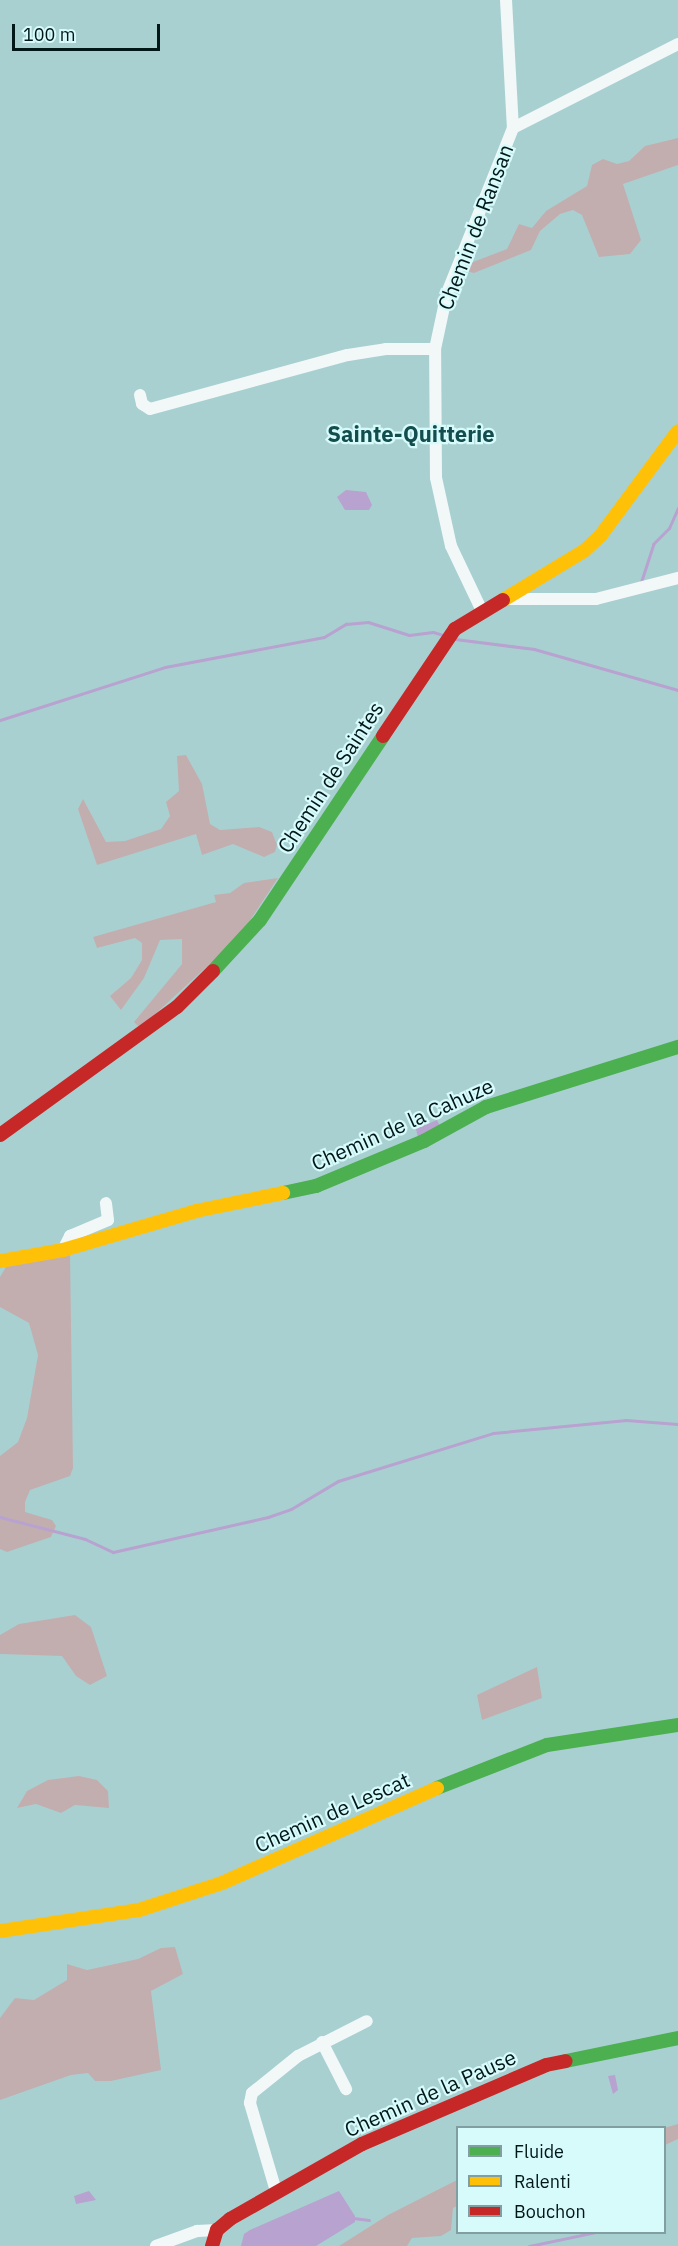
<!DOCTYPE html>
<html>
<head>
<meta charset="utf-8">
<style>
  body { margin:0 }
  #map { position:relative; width:678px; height:2246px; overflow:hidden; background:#a9d0d1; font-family:"IBM Plex Sans",sans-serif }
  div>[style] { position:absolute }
  .green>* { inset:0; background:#c3aeaf }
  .water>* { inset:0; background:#b8a2cf }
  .stream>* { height:3px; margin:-1.5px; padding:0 1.5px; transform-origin:1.5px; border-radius:1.5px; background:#b8a2cf }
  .street>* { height:12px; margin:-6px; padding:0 6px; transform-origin:6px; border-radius:6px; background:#f2f8f8 }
  .fast>* { height:14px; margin:-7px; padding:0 7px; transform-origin:7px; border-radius:7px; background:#4caf50 }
  .slow>* { height:14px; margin:-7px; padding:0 7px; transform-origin:7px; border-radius:7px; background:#ffc107 }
  .jam>* { height:14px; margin:-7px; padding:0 7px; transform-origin:7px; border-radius:7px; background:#c62828 }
  span { translate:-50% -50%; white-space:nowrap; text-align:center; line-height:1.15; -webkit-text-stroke:4.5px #d7fafb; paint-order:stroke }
  .street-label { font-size:21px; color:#001718 }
  .neighbourhood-label { font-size:22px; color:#134d4e; font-weight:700 }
  .legend { position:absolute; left:456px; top:2126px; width:210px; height:108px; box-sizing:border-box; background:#d7fafb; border:2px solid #819fa0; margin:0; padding:8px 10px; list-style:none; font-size:18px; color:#001718 }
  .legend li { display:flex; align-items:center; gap:12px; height:30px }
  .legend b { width:30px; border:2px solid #819fa0 }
  .scale { position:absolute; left:12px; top:24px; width:148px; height:27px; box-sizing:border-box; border:3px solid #001718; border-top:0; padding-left:8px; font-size:18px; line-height:21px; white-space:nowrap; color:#001718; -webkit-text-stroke:4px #d7fafb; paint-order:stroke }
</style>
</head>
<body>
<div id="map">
  <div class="green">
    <i style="clip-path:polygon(678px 138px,678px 165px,623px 184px,641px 240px,630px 254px,599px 257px,582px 215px,573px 210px,560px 214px,540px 231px,531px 250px,474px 273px,466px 271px,473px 262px,507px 249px,519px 224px,532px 228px,546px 211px,587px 186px,592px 165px,603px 159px,617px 164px,629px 161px,645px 146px)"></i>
    <i style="clip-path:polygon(186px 755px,202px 784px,210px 824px,220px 830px,259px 827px,272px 832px,277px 845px,275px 852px,264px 857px,233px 844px,202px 855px,196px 834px,97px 865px,78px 809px,83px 799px,106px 842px,125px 841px,161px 829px,170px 816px,166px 802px,179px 791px,177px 756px)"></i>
    <i style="clip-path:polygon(278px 878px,239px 937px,140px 1028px,134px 1022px,182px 964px,182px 939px,160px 940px,144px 978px,121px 1010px,110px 996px,131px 978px,142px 960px,142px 943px,135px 938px,97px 948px,93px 937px,216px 902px,214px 895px,230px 893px,244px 883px)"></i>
    <i style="clip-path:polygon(70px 1252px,73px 1468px,70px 1476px,30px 1490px,25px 1502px,25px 1512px,52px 1520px,56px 1526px,51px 1537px,7px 1552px,0 1549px,0 1456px,18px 1442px,27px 1418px,38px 1355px,29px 1323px,0 1307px,0 1277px,7px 1265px)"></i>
    <i style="clip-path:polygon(75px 1615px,91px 1627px,107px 1676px,90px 1685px,76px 1676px,62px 1656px,0 1654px,0 1635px,19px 1624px)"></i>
    <i style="clip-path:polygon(537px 1667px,542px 1698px,482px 1720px,477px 1695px)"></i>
    <i style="clip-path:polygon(79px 1776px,97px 1780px,108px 1791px,109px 1808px,75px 1805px,61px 1813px,36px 1804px,17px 1808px,27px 1791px,48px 1780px)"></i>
    <i style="clip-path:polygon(175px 1947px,183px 1974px,151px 1991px,161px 2070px,111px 2081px,95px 2081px,88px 2073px,71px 2075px,0 2100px,0 2018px,15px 1998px,34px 2000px,67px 1980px,67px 1964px,87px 1970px,138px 1959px,161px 1948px)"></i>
    <i style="clip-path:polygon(678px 2124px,678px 2139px,665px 2145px,664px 2128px)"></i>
    <i style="clip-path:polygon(457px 2180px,457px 2206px,453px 2208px,451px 2230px,441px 2236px,412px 2238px,407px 2246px,339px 2246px,388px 2215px)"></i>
  </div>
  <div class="water">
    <i style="clip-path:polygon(346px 490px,366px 492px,372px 505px,369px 510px,345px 510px,337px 497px)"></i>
    <i style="clip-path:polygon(437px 1120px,440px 1126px,418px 1138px,416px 1129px)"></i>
    <i style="clip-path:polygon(615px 2075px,618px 2090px,613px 2094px,608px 2076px)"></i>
    <i style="clip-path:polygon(89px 2191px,96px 2200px,76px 2204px,74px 2196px)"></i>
    <i style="clip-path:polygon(339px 2191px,355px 2216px,355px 2222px,316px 2246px,241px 2246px,244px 2234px,250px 2230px)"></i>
  </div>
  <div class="stream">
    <i style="left:641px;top:582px;width:40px;rotate:-72deg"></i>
    <i style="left:653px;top:544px;width:23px;rotate:-45deg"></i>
    <i style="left:669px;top:528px;width:22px;rotate:-66deg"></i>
    <i style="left:455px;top:639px;width:80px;rotate:7.2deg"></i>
    <i style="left:534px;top:649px;width:150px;rotate:15.9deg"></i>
    <i style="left:0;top:720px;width:173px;rotate:-17.8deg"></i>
    <i style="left:165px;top:667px;width:162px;rotate:-10.7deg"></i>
    <i style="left:324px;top:637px;width:26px;rotate:-31deg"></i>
    <i style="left:346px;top:624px;width:22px;rotate:-5deg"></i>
    <i style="left:368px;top:622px;width:43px;rotate:17.6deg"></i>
    <i style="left:409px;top:635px;width:24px;rotate:-7deg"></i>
    <i style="left:433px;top:632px;width:10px;rotate:17deg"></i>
    <i style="left:0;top:1517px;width:88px;rotate:14.5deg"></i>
    <i style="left:85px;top:1539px;width:31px;rotate:25deg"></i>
    <i style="left:113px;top:1552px;width:159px;rotate:-12.7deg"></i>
    <i style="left:268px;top:1517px;width:24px;rotate:-19deg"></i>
    <i style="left:291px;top:1509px;width:55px;rotate:-30.8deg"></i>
    <i style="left:338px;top:1481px;width:162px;rotate:-17.2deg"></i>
    <i style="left:493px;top:1433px;width:134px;rotate:-5.6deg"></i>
    <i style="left:626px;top:1420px;width:52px;rotate:4.4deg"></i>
    <i style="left:353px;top:2218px;width:16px;rotate:7deg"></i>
    <i style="left:529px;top:2246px;width:68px;rotate:-11.8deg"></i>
  </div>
  <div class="street">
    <i style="left:506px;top:0;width:128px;rotate:86.9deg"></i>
    <i style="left:140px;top:395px;width:9px;rotate:77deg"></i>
    <i style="left:142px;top:404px;width:9px;rotate:32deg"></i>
    <i style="left:150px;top:409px;width:205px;rotate:-15.3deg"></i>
    <i style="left:348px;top:355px;width:38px;rotate:-9deg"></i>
    <i style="left:386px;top:349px;width:49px"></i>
    <i style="left:507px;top:599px;width:89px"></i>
    <i style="left:596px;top:599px;width:85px;rotate:-14.4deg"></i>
    <i style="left:482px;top:611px;width:72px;rotate:-115.5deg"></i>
    <i style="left:451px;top:546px;width:70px;rotate:-102.4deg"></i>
    <i style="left:436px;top:478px;width:129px;rotate:-90.4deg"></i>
    <i style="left:435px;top:349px;width:57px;rotate:-77.9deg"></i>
    <i style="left:447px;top:293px;width:178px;rotate:-68.2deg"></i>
    <i style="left:513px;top:128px;width:185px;rotate:-27deg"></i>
    <i style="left:63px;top:1250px;width:16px;rotate:-63deg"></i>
    <i style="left:70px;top:1236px;width:41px;rotate:-22.8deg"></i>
    <i style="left:108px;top:1220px;width:17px;rotate:-97deg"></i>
    <i style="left:322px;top:2042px;width:53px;rotate:62.9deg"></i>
    <i style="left:276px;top:2191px;width:92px;rotate:-106.5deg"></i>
    <i style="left:250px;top:2103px;width:10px;rotate:-79deg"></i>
    <i style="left:252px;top:2093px;width:59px;rotate:-38.8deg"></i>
    <i style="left:298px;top:2056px;width:77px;rotate:-26.9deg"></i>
    <i style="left:156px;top:2246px;width:44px;rotate:-20.1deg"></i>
    <i style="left:197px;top:2231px;width:20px;rotate:-3deg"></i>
  </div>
  <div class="fast">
    <i style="left:213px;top:971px;width:69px;rotate:-47.3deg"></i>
    <i style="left:260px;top:920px;width:221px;rotate:-56.2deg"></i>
    <i style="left:283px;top:1193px;width:34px;rotate:-12deg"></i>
    <i style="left:316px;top:1186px;width:117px;rotate:-22.6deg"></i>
    <i style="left:424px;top:1141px;width:71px;rotate:-28.7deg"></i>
    <i style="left:486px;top:1107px;width:201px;rotate:-17.4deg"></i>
    <i style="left:437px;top:1788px;width:118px;rotate:-21.4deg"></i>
    <i style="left:547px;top:1745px;width:133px;rotate:-8.7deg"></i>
    <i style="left:566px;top:2061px;width:114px;rotate:-11.6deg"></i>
  </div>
  <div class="slow">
    <i style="left:503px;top:600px;width:95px;rotate:-31.2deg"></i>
    <i style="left:584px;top:551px;width:23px;rotate:-43deg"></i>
    <i style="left:601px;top:535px;width:129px;rotate:-53.5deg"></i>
    <i style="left:0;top:1261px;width:64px;rotate:-9.9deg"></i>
    <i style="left:63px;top:1250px;width:139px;rotate:-16.3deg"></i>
    <i style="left:196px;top:1211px;width:89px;rotate:-11.7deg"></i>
    <i style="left:0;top:1931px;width:141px;rotate:-8.6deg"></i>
    <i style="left:139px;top:1910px;width:87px;rotate:-18deg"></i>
    <i style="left:222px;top:1883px;width:235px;rotate:-23.8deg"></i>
  </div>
  <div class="jam">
    <i style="left:383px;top:736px;width:129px;rotate:-56.1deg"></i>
    <i style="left:455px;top:629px;width:56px;rotate:-31.1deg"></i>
    <i style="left:0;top:1135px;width:218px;rotate:-35.9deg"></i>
    <i style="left:177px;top:1007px;width:51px;rotate:-45deg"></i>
    <i style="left:212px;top:2246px;width:17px;rotate:-73deg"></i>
    <i style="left:217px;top:2230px;width:17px;rotate:-40deg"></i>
    <i style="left:230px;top:2219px;width:152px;rotate:-29.6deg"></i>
    <i style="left:362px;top:2144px;width:200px;rotate:-23.2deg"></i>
    <i style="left:546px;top:2065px;width:20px;rotate:-11deg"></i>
  </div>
  <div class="street-label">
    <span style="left:475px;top:227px;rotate:-69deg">Chemin de Ransan</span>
    <span style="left:330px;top:777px;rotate:-57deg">Chemin de Saintes</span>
    <span style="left:402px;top:1124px;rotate:-24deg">Chemin de la Cahuze</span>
    <span style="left:332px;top:1812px;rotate:-24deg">Chemin de Lescat</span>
    <span style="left:430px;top:2093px;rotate:-24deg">Chemin de la Pause</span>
  </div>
  <div class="neighbourhood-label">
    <span style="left:411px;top:434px">Sainte-Quitterie</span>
  </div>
  <ul class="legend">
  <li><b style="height:8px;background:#4caf50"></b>Fluide</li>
  <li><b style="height:8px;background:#ffc107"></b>Ralenti</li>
  <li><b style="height:8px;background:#c62828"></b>Bouchon</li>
  </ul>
  <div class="scale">100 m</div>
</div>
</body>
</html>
